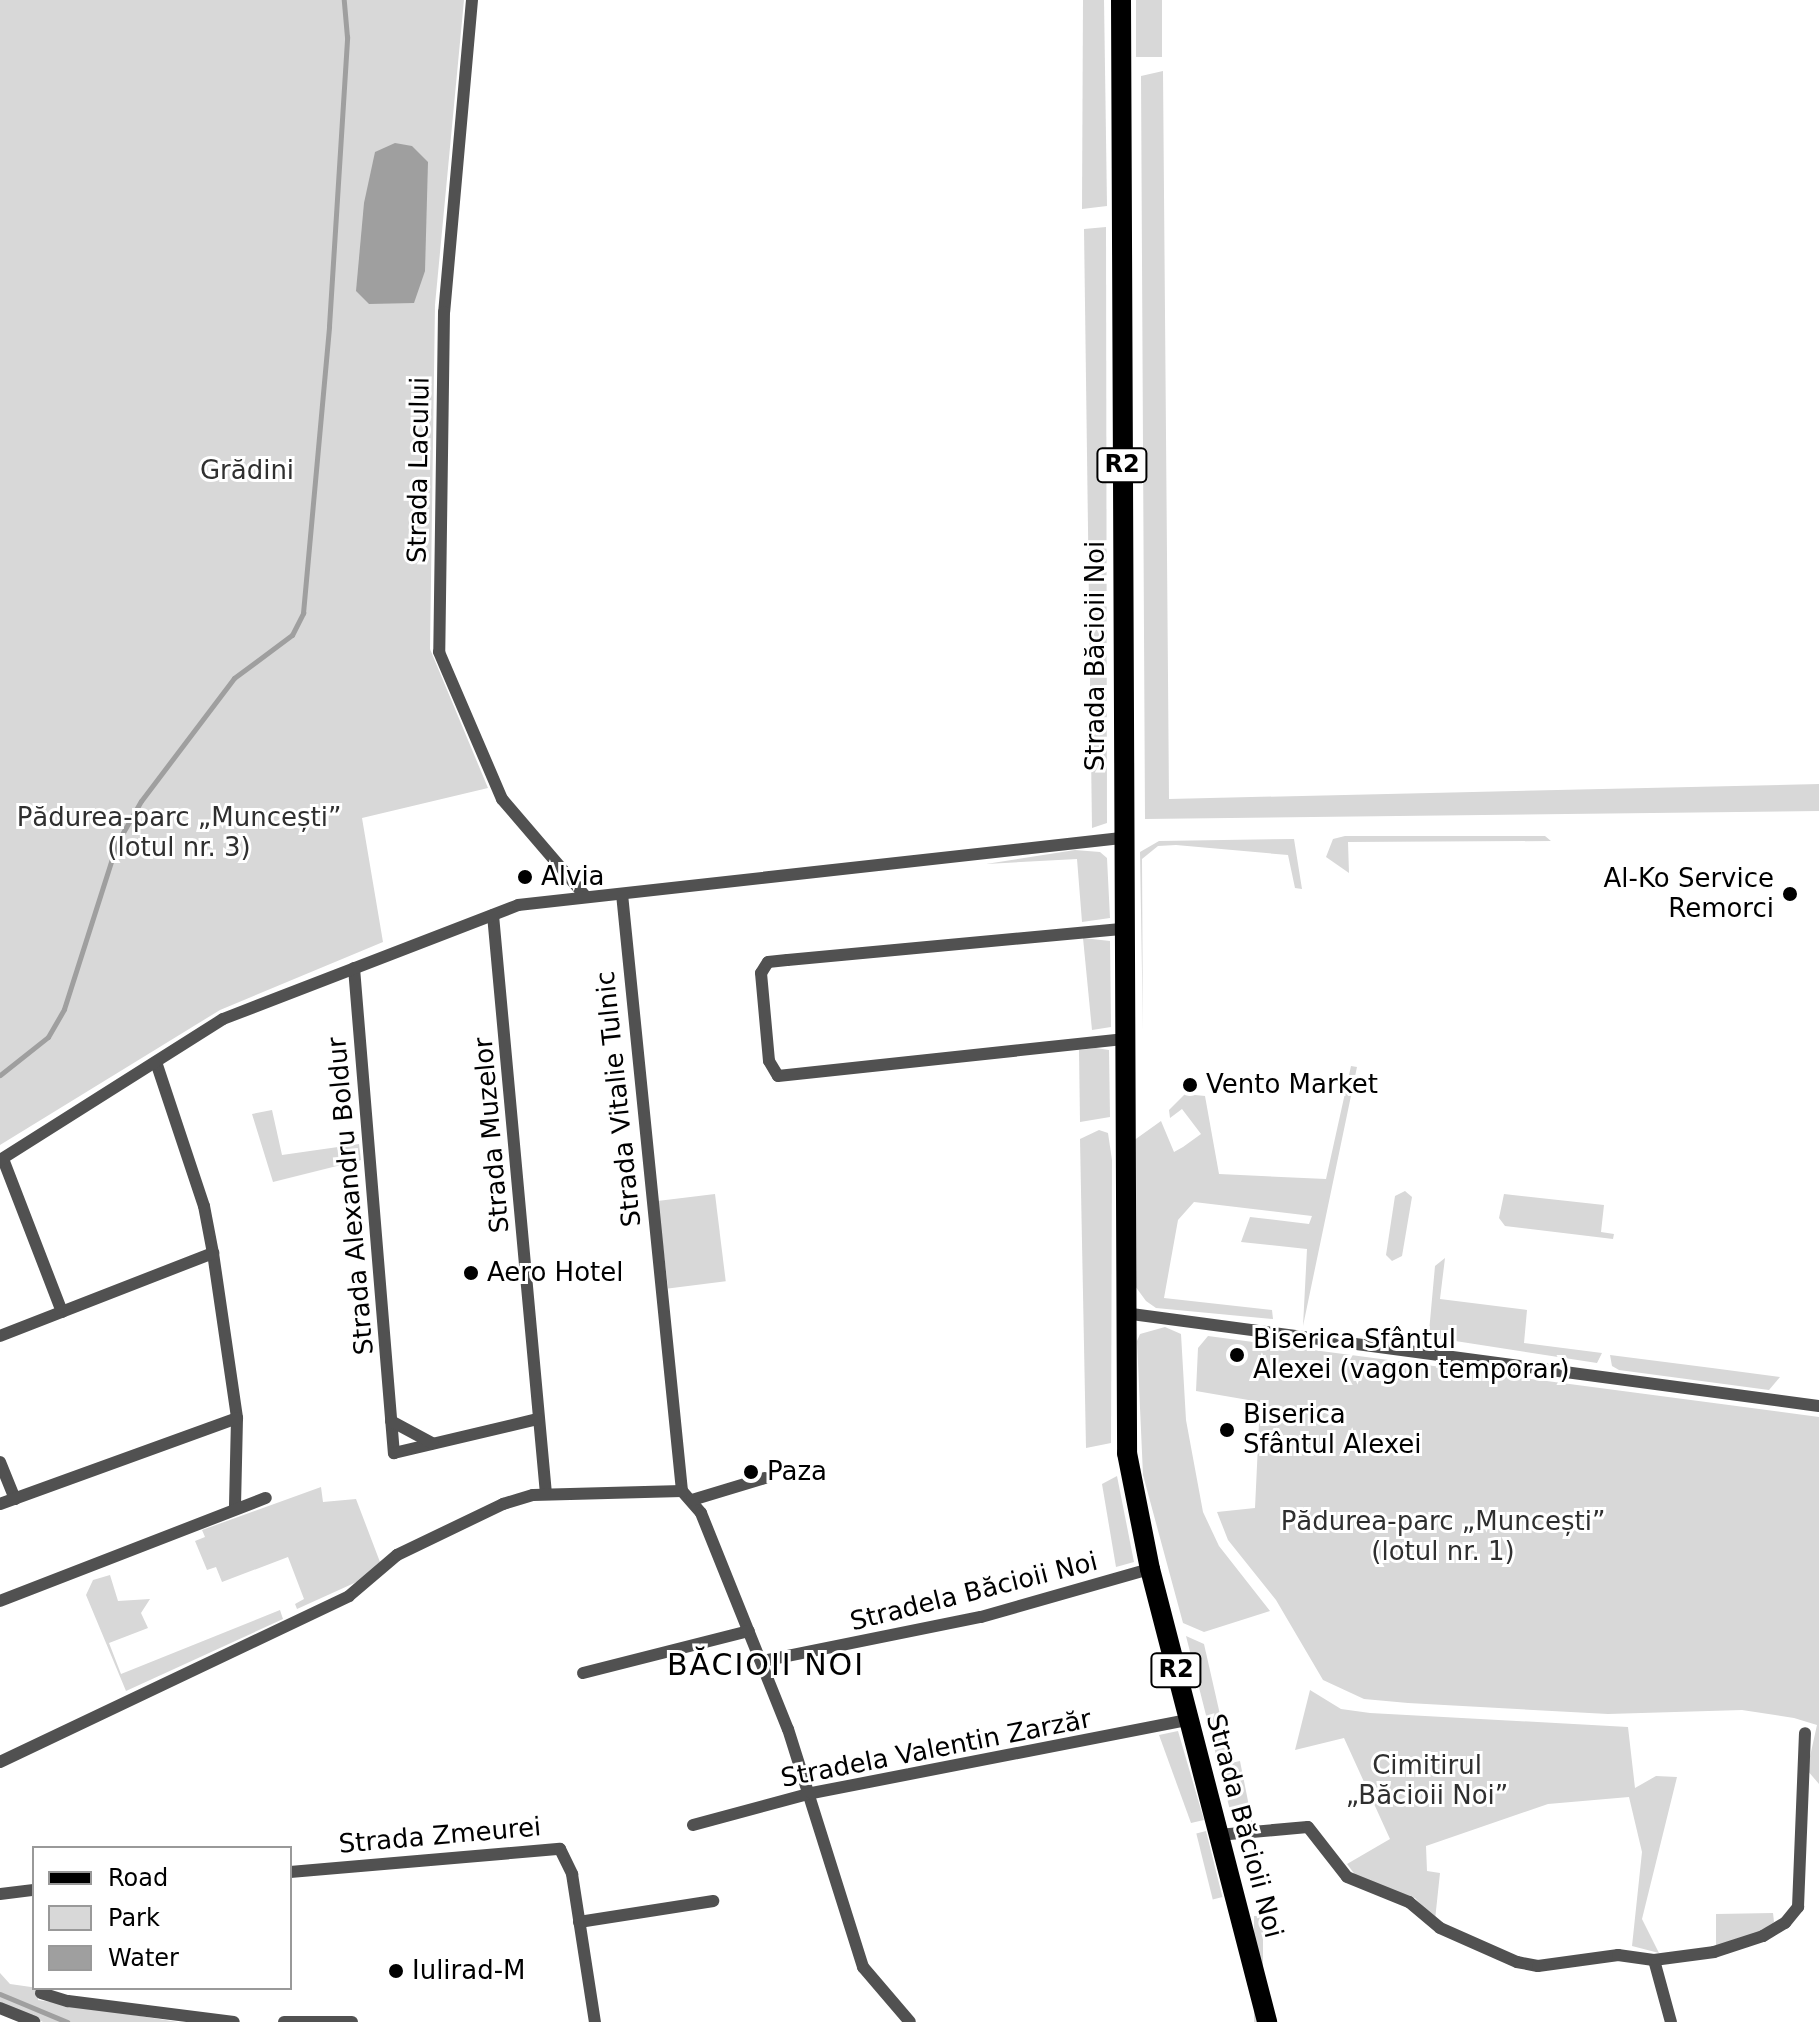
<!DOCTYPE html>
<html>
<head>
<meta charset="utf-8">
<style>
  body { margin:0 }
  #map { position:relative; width:1819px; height:2022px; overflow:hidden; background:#fff; font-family:"DejaVu Sans",sans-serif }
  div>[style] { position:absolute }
  .green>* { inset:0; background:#d8d8d8; transform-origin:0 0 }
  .water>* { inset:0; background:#9f9f9f }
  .stream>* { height:5px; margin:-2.5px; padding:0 2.5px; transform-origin:2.5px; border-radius:2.5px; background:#9f9f9f }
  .minor>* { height:12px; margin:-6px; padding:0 6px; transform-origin:6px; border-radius:6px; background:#515151 }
  .primary>* { height:20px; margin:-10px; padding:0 10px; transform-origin:10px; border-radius:10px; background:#000 }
  .dots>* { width:22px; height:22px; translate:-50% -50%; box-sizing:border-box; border:4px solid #fff; border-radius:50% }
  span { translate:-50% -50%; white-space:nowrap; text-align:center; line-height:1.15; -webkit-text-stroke:6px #fff; paint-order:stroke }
  .shield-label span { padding:2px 6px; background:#fff; border:2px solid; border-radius:6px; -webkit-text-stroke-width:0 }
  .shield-label { font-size:24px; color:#000; font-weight:700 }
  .street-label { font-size:26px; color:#000 }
  .park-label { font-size:26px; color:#2f2f2f }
  .poi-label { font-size:26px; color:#000 }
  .left { translate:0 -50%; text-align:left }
  .right { translate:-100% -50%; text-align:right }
  .quarter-label { font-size:30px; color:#000; letter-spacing:2px }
  .legend { position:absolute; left:32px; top:1846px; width:260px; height:144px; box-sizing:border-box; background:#fff; border:2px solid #999; margin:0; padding:10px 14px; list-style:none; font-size:24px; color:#000 }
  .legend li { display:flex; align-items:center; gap:16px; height:40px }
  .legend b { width:40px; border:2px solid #999 }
</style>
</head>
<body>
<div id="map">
  <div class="green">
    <i style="clip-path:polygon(0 0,464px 0,435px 305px,430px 649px,488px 788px,362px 818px,383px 942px,220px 1010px,0 1145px)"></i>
    <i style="clip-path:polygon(1083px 0,1104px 0,1107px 206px,1082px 209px)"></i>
    <i style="left:1136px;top:0;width:26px;height:57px"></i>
    <i style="clip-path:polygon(1163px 71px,1169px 799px,1819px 784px,1819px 811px,1145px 819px,1141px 76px)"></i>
    <i style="clip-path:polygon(1106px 227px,1107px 823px,1092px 828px,1084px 229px)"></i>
    <i style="clip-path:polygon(1345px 836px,1545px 836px,1551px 841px,1348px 842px,1349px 873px,1326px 857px,1333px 839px)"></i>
    <i style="clip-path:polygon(1294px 839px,1302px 889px,1295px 888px,1288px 855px,1176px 845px,1158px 846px,1142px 859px,1143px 1033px,1140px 852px,1159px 841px)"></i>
    <i style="clip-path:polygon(1075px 850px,1100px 852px,1107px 858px,1110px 918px,1082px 922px,1077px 859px,986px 864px)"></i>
    <i style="clip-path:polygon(1083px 938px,1110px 941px,1111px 1027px,1092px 1030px)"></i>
    <i style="clip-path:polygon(1096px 1048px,1109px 1050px,1110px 1117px,1080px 1122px,1079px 1050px)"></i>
    <i style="clip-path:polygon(1351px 1066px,1357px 1067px,1303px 1326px,1307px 1249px,1241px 1242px,1250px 1217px,1309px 1224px,1312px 1216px,1194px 1202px,1178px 1220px,1164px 1298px,1272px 1310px,1273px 1319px,1156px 1308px,1146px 1301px,1135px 1286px,1133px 1141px,1161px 1121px,1174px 1152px,1183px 1147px,1201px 1134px,1182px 1109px,1170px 1118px,1169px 1110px,1185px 1094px,1205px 1096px,1219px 1174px,1326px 1179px)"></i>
    <i style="clip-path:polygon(272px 1110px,282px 1155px,359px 1144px,361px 1160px,273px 1182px,252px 1114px)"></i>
    <i style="clip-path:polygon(1099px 1130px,1108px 1133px,1112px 1160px,1111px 1443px,1086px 1448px,1080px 1139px)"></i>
    <i style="clip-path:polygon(1405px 1191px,1412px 1197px,1402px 1256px,1392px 1261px,1386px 1255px,1395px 1196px)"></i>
    <i style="left:715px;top:1194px;width:88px;height:58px;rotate:83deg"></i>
    <i style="clip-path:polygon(1504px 1194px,1604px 1205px,1601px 1232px,1614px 1234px,1613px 1239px,1505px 1226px,1499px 1218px)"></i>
    <i style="clip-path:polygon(1445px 1258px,1440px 1299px,1527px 1310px,1524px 1343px,1602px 1353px,1597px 1363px,1436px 1338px,1429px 1332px,1435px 1266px)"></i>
    <i style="clip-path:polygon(1165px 1327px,1181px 1334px,1186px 1420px,1203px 1512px,1219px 1546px,1270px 1611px,1204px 1632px,1183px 1623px,1143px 1475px,1137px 1341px,1140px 1334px)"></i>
    <i style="clip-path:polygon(1208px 1336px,1819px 1417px,1819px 1784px,1807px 1770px,1817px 1725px,1794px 1718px,1742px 1710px,1608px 1714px,1408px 1703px,1364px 1699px,1323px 1680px,1276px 1600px,1228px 1540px,1217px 1512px,1255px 1508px,1260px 1402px,1196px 1391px,1198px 1348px)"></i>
    <i style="clip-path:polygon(1610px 1355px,1712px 1368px,1780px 1377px,1769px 1390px,1619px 1370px,1612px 1366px)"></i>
    <i style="clip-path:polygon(1117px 1476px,1134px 1562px,1116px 1567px,1102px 1484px)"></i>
    <i style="clip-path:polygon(321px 1487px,323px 1502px,356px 1499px,380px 1562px,361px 1580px,297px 1609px,295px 1604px,304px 1599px,288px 1557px,222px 1582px,216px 1567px,207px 1570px,195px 1541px,205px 1537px,202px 1530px)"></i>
    <i style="clip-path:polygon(110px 1575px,118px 1601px,150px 1599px,141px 1613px,148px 1628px,109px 1643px,121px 1674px,280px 1610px,283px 1619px,126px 1691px,86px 1595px,93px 1580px)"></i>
    <i style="clip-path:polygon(1186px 1636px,1204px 1644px,1231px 1763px,1240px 1761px,1253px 1826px,1233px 1822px)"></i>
    <i style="clip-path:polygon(1310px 1690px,1341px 1709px,1370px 1713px,1628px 1727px,1635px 1788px,1656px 1776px,1677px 1777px,1642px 1919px,1659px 1953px,1632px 1946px,1642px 1852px,1629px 1797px,1548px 1804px,1426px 1846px,1427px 1871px,1440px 1873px,1435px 1920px,1415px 1898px,1359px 1880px,1347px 1864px,1390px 1839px,1344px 1738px,1295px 1750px)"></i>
    <i style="clip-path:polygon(1178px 1731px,1204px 1820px,1191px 1823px,1159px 1735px)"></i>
    <i style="left:1206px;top:1831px;width:68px;height:10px;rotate:76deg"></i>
    <i style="clip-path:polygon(1773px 1913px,1774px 1922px,1760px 1932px,1716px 1948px,1716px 1914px)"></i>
    <i style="left:1254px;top:1916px;width:9px;height:109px"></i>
    <i style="clip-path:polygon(0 1973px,10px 1984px,38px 1988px,38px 2000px,178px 2022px,43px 2022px,0 2003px)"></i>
  </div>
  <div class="water">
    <i style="clip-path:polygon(395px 143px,412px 146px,428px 162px,425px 271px,414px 303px,369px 304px,356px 291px,364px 203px,375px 152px)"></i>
  </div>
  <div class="stream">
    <i style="left:0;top:1075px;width:61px;rotate:-38.4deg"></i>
    <i style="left:48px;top:1037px;width:32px;rotate:-60deg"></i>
    <i style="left:64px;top:1009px;width:174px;rotate:-72.3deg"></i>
    <i style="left:117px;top:843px;width:48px;rotate:-60.3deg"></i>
    <i style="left:141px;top:801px;width:154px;rotate:-52.9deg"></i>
    <i style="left:234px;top:678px;width:72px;rotate:-36.6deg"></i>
    <i style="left:292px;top:635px;width:25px;rotate:-63deg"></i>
    <i style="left:303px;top:613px;width:288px;rotate:-84.8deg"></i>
    <i style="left:329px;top:326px;width:290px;rotate:-86.4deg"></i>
    <i style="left:347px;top:37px;width:37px;rotate:-95deg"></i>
    <i style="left:0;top:1994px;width:73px;rotate:22.7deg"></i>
  </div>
  <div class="minor">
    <i style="left:472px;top:0;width:313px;rotate:95.1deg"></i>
    <i style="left:444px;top:312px;width:340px;rotate:90.8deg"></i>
    <i style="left:439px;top:652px;width:160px;rotate:66.8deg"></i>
    <i style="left:502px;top:799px;width:129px;rotate:49.4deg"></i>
    <i style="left:622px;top:894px;width:600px;rotate:84.26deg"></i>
    <i style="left:493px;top:915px;width:581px;rotate:84.77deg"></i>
    <i style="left:1121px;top:929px;width:335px;rotate:174.7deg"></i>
    <i style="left:787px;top:960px;width:19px;rotate:174deg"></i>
    <i style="left:768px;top:962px;width:13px;rotate:122deg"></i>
    <i style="left:761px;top:973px;width:88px;rotate:84.8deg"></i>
    <i style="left:769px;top:1061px;width:17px;rotate:59deg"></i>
    <i style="left:778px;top:1076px;width:347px;rotate:-6.1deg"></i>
    <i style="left:354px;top:968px;width:487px;rotate:85.3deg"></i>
    <i style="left:394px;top:1453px;width:148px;rotate:-13.3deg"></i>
    <i style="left:156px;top:1062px;width:152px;rotate:71.6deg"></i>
    <i style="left:204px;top:1206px;width:48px;rotate:79.2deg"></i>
    <i style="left:213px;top:1253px;width:167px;rotate:81.7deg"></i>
    <i style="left:237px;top:1418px;width:91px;rotate:91.3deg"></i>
    <i style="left:3px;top:1159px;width:164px;rotate:68.9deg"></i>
    <i style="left:0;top:1160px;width:264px;rotate:-32.3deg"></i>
    <i style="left:223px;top:1019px;width:316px;rotate:-21.1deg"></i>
    <i style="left:518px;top:905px;width:607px;rotate:-6.34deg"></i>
    <i style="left:1124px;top:1313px;width:701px;rotate:7.62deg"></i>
    <i style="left:0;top:1336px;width:229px;rotate:-21.3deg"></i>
    <i style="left:391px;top:1421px;width:47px;rotate:28.2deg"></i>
    <i style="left:0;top:1462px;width:40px;rotate:68deg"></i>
    <i style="left:682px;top:1491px;width:29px;rotate:49deg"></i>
    <i style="left:701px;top:1513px;width:233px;rotate:68.1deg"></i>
    <i style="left:788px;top:1729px;width:250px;rotate:72.5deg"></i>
    <i style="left:863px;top:1967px;width:72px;rotate:49.5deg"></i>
    <i style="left:692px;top:1500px;width:76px;rotate:-16.8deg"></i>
    <i style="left:0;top:1504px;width:252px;rotate:-19.9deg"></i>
    <i style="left:0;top:1601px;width:285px;rotate:-21.2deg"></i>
    <i style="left:762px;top:1661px;width:223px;rotate:-11.4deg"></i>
    <i style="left:981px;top:1617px;width:176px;rotate:-15.9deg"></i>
    <i style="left:583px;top:1673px;width:171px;rotate:-14.2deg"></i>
    <i style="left:0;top:1762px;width:386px;rotate:-25.4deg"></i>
    <i style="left:349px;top:1596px;width:63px;rotate:-40.5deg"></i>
    <i style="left:397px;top:1555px;width:118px;rotate:-25.7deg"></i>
    <i style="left:503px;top:1504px;width:31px;rotate:-17deg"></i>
    <i style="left:533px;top:1495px;width:149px;rotate:-1.5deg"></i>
    <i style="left:693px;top:1825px;width:123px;rotate:-15.1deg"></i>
    <i style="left:812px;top:1793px;width:384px;rotate:-11deg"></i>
    <i style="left:1218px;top:1835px;width:90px;rotate:-5.1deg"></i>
    <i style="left:1308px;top:1827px;width:63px;rotate:52deg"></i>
    <i style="left:1347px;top:1877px;width:67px;rotate:22deg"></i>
    <i style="left:1409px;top:1902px;width:40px;rotate:40deg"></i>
    <i style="left:1440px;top:1928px;width:84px;rotate:23.8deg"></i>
    <i style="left:1517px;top:1962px;width:21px;rotate:11deg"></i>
    <i style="left:1538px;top:1966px;width:81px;rotate:-7.8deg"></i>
    <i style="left:1618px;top:1955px;width:36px;rotate:8deg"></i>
    <i style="left:1654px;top:1960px;width:61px;rotate:-7.6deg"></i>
    <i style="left:1714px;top:1952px;width:52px;rotate:-18.1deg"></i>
    <i style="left:1763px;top:1936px;width:26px;rotate:-31deg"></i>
    <i style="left:1785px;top:1923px;width:21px;rotate:-51deg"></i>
    <i style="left:1798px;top:1907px;width:174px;rotate:-87.7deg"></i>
    <i style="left:290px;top:1872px;width:271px;rotate:-4.9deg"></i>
    <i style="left:560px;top:1849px;width:28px;rotate:64deg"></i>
    <i style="left:572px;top:1874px;width:150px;rotate:81.2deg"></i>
    <i style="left:0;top:1894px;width:34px;rotate:-7deg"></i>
    <i style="left:579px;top:1922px;width:136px;rotate:-8.9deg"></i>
    <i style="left:1654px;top:1960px;width:64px;rotate:74.7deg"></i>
    <i style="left:41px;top:1993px;width:28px;rotate:17deg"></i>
    <i style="left:68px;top:2001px;width:167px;rotate:7.2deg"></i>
    <i style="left:0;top:2008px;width:37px;rotate:22deg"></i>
    <i style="left:284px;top:2022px;width:68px"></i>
  </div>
  <div class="primary">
    <i style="left:1121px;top:0;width:1453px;rotate:89.76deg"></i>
    <i style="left:1127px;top:1453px;width:118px;rotate:78.8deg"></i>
    <i style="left:1150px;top:1569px;width:468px;rotate:75.5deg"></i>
  </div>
  <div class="dots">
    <i style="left:525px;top:877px;background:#000"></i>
    <i style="left:1790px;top:894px;background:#000"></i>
    <i style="left:1190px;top:1085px;background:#000"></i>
    <i style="left:471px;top:1273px;background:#000"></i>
    <i style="left:1237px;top:1355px;background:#000"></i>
    <i style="left:1227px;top:1430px;background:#000"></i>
    <i style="left:751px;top:1472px;background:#000"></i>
    <i style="left:396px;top:1971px;background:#000"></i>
  </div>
  <div class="shield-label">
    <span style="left:1122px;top:465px">R2</span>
    <span style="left:1176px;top:1670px">R2</span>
  </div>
  <div class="street-label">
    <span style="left:419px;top:470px;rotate:-89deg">Strada Lacului</span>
    <span style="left:1096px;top:656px;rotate:-90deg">Strada Băcioii Noi</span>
    <span style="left:619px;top:1099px;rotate:-96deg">Strada Vitalie Tulnic</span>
    <span style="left:492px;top:1135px;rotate:-95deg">Strada Muzelor</span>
    <span style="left:351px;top:1196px;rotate:-95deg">Strada Alexandru Boldur</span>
    <span style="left:974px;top:1592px;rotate:-14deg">Stradela Băcioii Noi</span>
    <span style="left:936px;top:1749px;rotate:-11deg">Stradela Valentin Zarzăr</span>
    <span style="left:1244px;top:1826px;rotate:75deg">Strada Băcioii Noi</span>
    <span style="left:440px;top:1836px;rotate:-5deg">Strada Zmeurei</span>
  </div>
  <div class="park-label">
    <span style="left:247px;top:471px">Grădini</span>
    <span style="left:179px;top:833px">Pădurea-parc „Muncești”<br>(lotul nr. 3)</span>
    <span style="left:1443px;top:1537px">Pădurea-parc „Muncești”<br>(lotul nr. 1)</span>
    <span style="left:1427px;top:1781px">Cimitirul<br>„Băcioii Noi”</span>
  </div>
  <div class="poi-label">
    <span class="left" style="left:541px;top:877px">Alvia</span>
    <span class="right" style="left:1774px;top:894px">Al-Ko Service<br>Remorci</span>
    <span class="left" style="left:1206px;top:1085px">Vento Market</span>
    <span class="left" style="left:487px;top:1273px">Aero Hotel</span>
    <span class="left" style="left:1253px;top:1355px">Biserica Sfântul<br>Alexei (vagon temporar)</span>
    <span class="left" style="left:1243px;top:1430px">Biserica<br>Sfântul Alexei</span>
    <span class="left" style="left:767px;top:1472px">Paza</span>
    <span class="left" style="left:412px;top:1971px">Iulirad-M</span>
  </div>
  <div class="quarter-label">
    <span style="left:766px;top:1665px">BĂCIOII NOI</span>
  </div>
  <ul class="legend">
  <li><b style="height:10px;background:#000"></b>Road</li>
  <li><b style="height:22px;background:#d8d8d8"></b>Park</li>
  <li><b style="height:22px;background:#9f9f9f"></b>Water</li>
  </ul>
</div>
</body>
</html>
